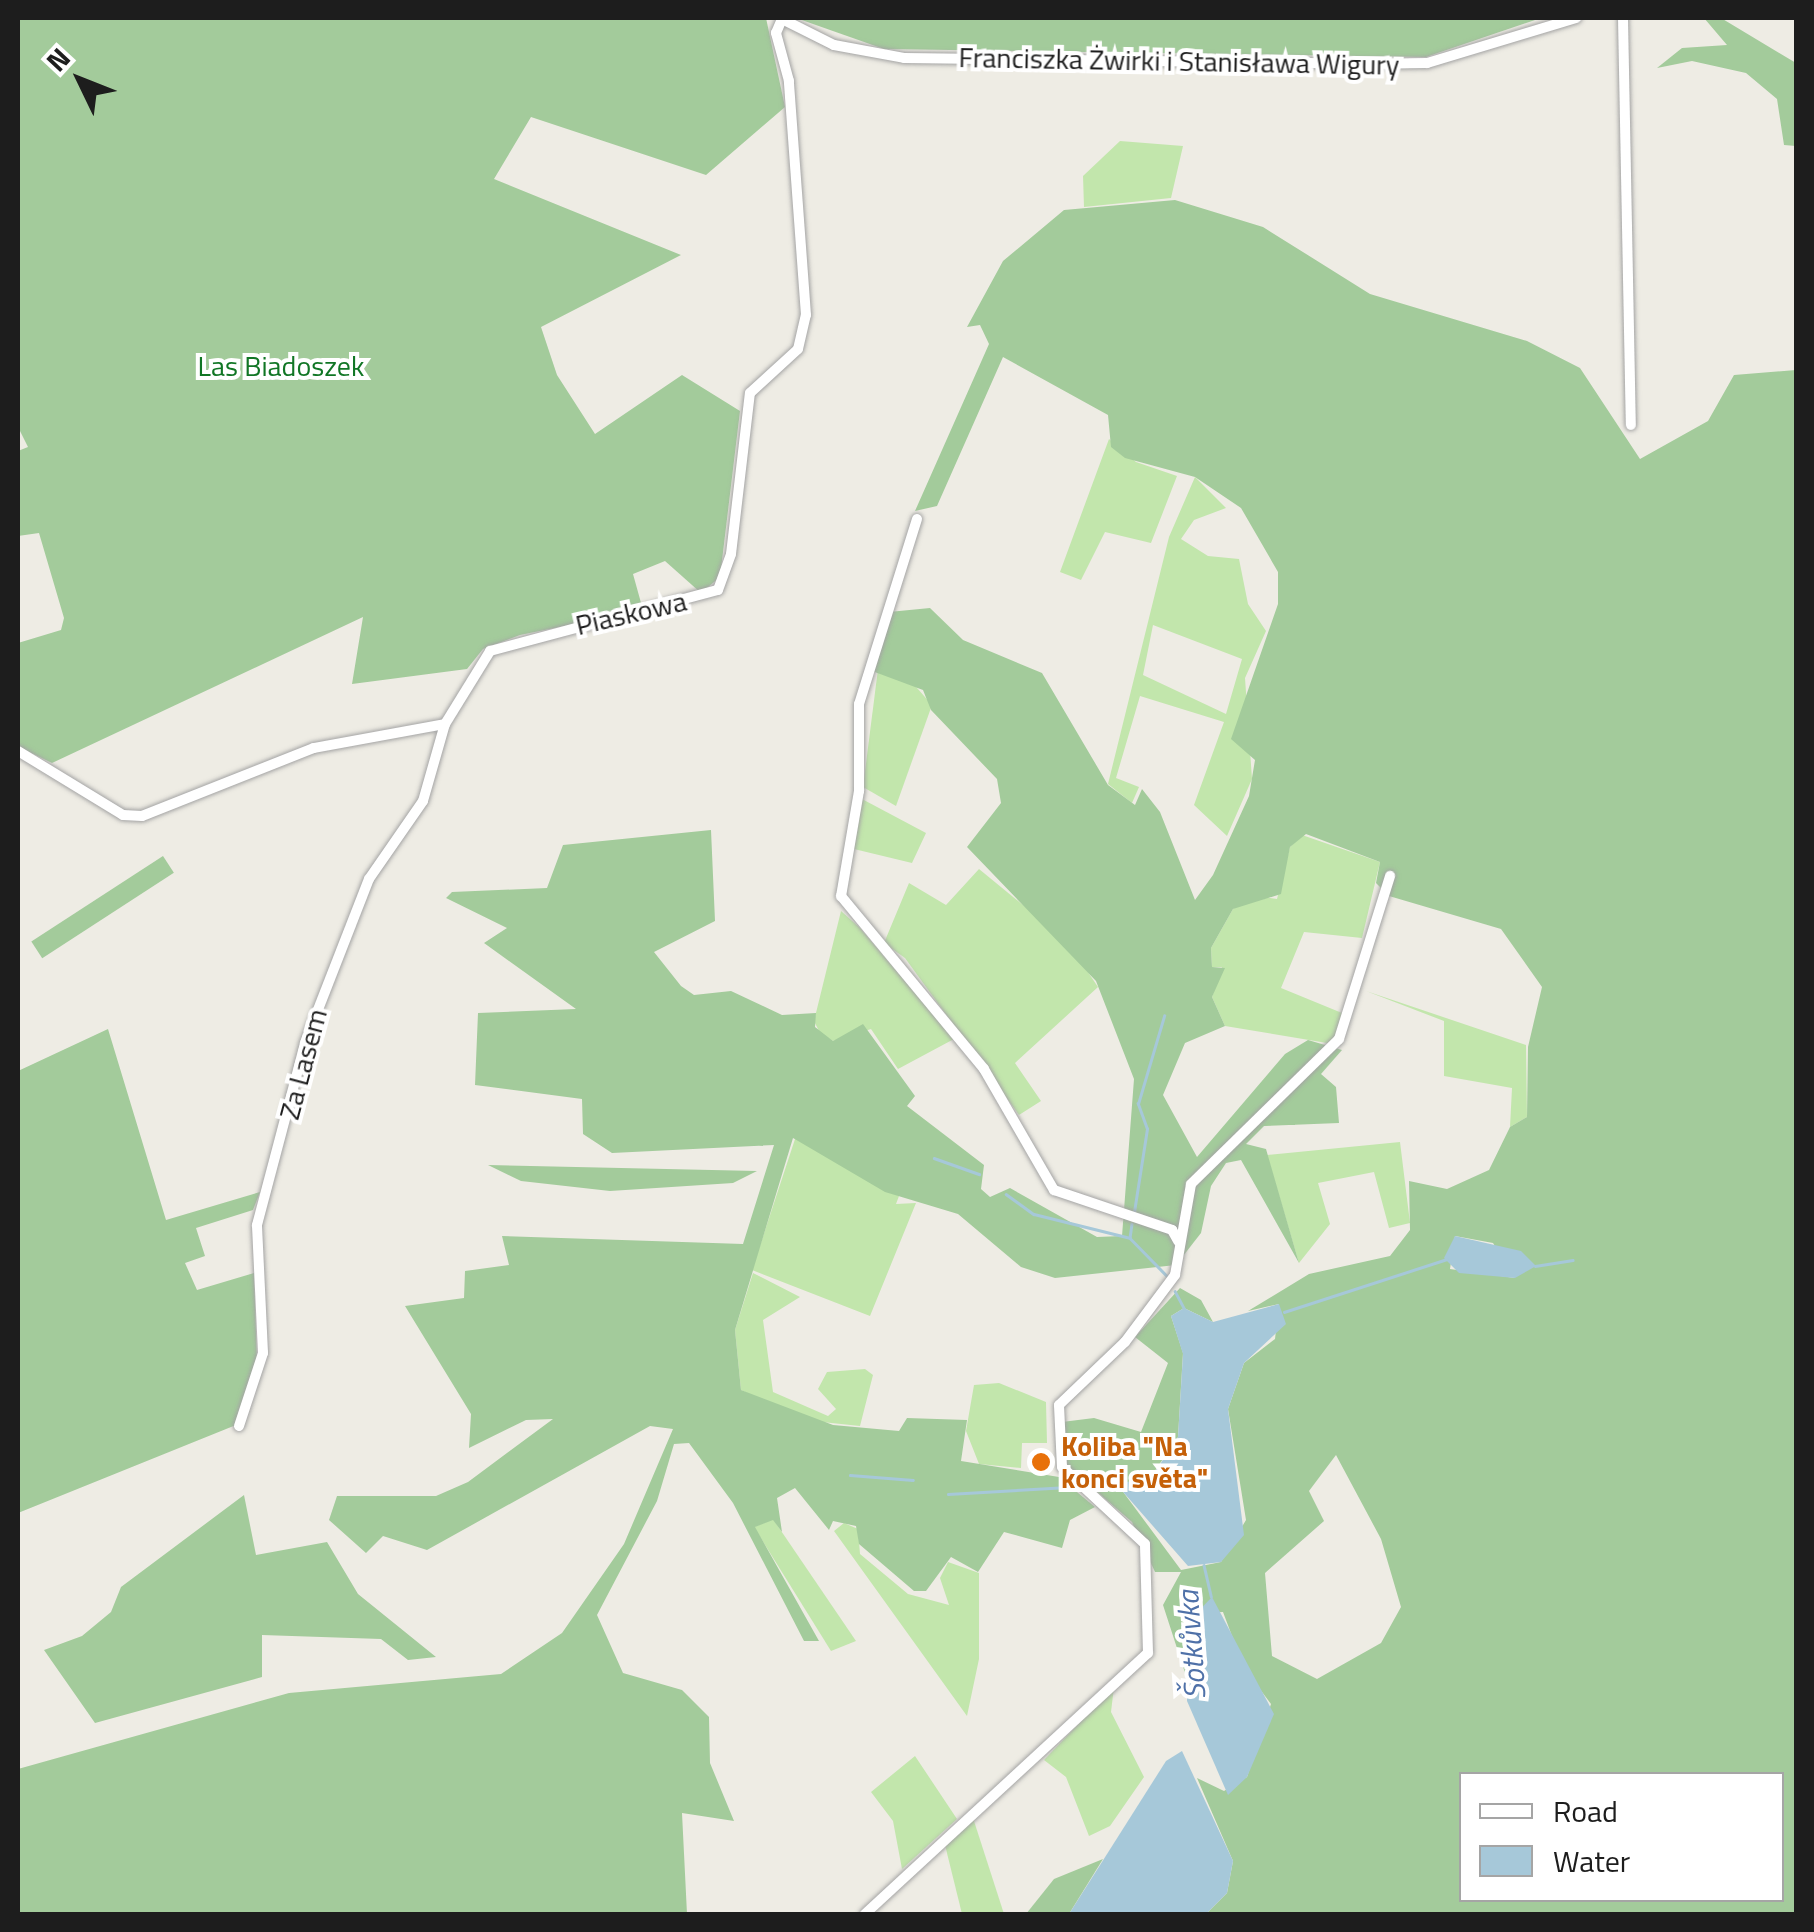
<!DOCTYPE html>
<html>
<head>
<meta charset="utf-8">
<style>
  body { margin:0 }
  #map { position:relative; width:1814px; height:1932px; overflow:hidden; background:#eeece4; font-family:"Titillium Web",sans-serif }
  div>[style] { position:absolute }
  .grass>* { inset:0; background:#c2e6ac }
  .forest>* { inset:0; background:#a3cb9b; transform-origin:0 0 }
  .water>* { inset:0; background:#a6c8d9 }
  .stream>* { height:2.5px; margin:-1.25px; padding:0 1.25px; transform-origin:1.25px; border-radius:1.25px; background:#a6c8d9 }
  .roads { filter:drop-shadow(0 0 2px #a4a4a4) drop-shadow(0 0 2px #a4a4a4) }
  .street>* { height:10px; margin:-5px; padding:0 5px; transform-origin:5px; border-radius:5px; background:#fff }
  .dots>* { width:28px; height:28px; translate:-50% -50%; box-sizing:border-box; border:5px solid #fff; border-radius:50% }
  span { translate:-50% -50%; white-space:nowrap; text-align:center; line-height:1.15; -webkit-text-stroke:8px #fff; paint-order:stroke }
  .street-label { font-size:28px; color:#1d1d1d }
  .park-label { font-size:28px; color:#117625 }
  .food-label { font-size:28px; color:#c56008; font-weight:700 }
  .left { translate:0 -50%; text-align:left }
  .water-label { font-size:30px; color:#4f71a8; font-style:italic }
  .frame { position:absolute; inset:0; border:20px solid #1d1d1d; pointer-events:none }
  .legend { position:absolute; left:1459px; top:1772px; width:325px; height:130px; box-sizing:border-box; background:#fff; border:2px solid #a5a5a5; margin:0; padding:12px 18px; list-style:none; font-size:30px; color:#1d1d1d }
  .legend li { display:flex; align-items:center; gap:20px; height:50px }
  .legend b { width:50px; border:2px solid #a5a5a5 }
  .north { position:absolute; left:30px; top:30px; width:100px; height:100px; -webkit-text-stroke:8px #fff; paint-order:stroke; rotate:313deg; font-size:28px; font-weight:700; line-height:40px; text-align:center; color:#1d1d1d }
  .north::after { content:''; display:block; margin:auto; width:35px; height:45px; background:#1d1d1d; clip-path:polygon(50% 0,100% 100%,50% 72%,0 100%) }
</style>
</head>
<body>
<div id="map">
  <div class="grass">
    <i style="clip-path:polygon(1120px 141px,1183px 146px,1171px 198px,1084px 207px,1083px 176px)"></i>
    <i style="clip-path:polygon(1109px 439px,1136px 462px,1177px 476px,1151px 543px,1105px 532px,1081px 580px,1060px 572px)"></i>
    <i style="clip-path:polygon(evenodd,1195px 477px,1226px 508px,1194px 520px,1181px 539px,1208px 556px,1239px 559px,1248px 604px,1266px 631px,1245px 678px,1252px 779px,1227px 836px,1194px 805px,1224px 722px,1140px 696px,1116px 778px,1139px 787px,1132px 803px,1108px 784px,1169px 537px,1195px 477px,1153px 625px,1242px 659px,1226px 714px,1143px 675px,1153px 625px)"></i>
    <i style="clip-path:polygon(878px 669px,910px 680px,932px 705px,896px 806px,863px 787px)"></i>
    <i style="clip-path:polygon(862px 799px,926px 833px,912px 863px,854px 849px)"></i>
    <i style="clip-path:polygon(1302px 835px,1380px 862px,1362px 938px,1304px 932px,1281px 988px,1342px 1013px,1333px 1044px,1225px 1026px,1212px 997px,1222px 967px,1212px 967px,1211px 948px,1233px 909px,1254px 896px,1277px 899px,1290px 847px)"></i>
    <i style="clip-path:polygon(979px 869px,1067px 941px,1098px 987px,1015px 1063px,1041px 1101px,1019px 1115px,905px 958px,884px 943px,909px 883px,946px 905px)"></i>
    <i style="clip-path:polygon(841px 911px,860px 928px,954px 1039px,898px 1069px,871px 1029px,833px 1041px,820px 1033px,814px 1021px)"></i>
    <i style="clip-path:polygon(1366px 991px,1526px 1045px,1527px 1117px,1510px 1127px,1512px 1088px,1444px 1076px,1444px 1021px)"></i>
    <i style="clip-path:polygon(796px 1136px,899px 1196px,896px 1204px,916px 1203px,870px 1316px,752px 1270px)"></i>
    <i style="clip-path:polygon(1400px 1142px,1410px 1223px,1389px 1228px,1374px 1172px,1318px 1183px,1330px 1224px,1299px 1263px,1267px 1155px)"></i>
    <i style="clip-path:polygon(753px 1273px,800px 1297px,763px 1320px,773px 1392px,828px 1416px,836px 1409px,818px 1389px,827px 1372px,865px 1369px,873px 1375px,860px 1426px,803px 1420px,741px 1390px,735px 1330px)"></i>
    <i style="clip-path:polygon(999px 1383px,1046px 1402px,1047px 1443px,1022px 1443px,1021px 1468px,979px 1464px,966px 1431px,974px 1385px)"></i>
    <i style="clip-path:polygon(773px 1519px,856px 1641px,831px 1651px,754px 1527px)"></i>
    <i style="clip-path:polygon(844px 1523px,858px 1529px,860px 1554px,908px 1594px,949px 1605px,940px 1578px,948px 1562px,979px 1573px,979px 1659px,967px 1716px,834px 1531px)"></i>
    <i style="clip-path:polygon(1114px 1687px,1111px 1712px,1144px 1777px,1110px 1826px,1089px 1836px,1066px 1777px,1044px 1760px)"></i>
    <i style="clip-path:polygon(915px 1756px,957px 1819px,902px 1869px,893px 1821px,871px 1792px)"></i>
    <i style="clip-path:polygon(973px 1819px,974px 1821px,1004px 1914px,962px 1914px,945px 1845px)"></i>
  </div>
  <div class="forest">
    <i style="clip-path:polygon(18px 18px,766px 18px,785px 107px,706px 175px,531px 117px,494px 179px,681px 255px,541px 327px,557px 375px,595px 434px,682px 375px,740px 411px,720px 577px,701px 593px,665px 561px,633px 574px,643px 610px,520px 635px,483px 649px,467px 669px,352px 684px,363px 617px,52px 763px,19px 747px,18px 760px,18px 643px,61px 630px,64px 618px,39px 533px,18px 536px,18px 451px,28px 447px,18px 427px)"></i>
    <i style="clip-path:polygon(796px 18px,1541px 18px,1426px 57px,884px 49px)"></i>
    <i style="clip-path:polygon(1704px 18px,1721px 18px,1796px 63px,1796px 146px,1784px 145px,1777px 99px,1746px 73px,1692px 61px,1657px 68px,1682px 48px,1727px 45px)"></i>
    <i style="clip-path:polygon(evenodd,1175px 200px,1263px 227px,1370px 294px,1527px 341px,1580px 368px,1640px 459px,1708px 421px,1734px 375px,1796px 370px,1796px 1914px,1206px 1914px,1227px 1893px,1233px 1861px,1197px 1778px,1224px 1791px,1247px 1777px,1271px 1704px,1244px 1668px,1223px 1612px,1191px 1613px,1187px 1679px,1163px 1605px,1181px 1572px,1155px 1572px,1132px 1522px,1064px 1463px,1062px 1422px,1094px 1418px,1141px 1432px,1168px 1363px,1135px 1337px,1180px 1288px,1201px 1300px,1213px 1322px,1184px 1308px,1171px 1316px,1183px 1353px,1178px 1437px,1152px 1475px,1118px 1485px,1181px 1570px,1221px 1562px,1246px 1520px,1228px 1409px,1244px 1363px,1275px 1339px,1279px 1304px,1248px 1311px,1309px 1274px,1390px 1256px,1410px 1230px,1409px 1181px,1447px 1189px,1489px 1170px,1510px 1127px,1527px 1117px,1528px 1047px,1542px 987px,1501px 929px,1389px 896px,1376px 883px,1380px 862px,1306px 834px,1290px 847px,1281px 894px,1233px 909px,1211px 948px,1212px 967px,1225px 968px,1212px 997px,1225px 1026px,1185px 1043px,1163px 1095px,1197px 1157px,1285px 1054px,1308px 1040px,1342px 1050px,1321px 1074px,1336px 1087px,1339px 1123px,1264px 1126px,1246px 1144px,1266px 1149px,1299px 1263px,1241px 1160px,1226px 1163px,1211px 1186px,1201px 1233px,1176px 1265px,1055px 1278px,1021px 1267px,958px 1214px,885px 1192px,793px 1138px,735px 1330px,741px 1390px,833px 1425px,899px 1431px,907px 1418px,967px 1420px,961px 1461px,1059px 1477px,1095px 1507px,1070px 1520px,1062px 1548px,1004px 1532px,978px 1572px,951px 1557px,926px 1591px,914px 1591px,859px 1544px,856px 1526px,833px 1521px,829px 1530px,795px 1488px,777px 1498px,782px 1532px,773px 1520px,755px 1527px,819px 1641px,804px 1641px,733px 1503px,689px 1443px,674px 1444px,657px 1501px,597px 1615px,623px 1673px,682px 1690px,709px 1717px,710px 1763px,734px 1821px,682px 1813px,687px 1914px,18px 1914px,18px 1769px,289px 1693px,501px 1674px,562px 1633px,624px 1544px,673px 1429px,650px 1426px,427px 1550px,383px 1536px,366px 1553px,329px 1520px,337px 1496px,436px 1496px,468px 1482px,553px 1419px,526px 1420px,469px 1448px,471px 1414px,405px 1306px,464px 1298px,465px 1271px,509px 1265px,502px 1236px,743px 1244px,774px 1145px,612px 1153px,583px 1134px,582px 1099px,475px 1085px,478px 1013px,576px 1009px,484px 943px,507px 928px,446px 898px,452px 892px,547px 888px,563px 845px,711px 830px,715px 921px,654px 952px,681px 986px,694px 995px,731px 991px,782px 1015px,816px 1013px,815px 1027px,833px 1041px,863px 1024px,915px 1096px,907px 1106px,984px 1165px,981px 1189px,990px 1197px,1010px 1188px,1097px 1237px,1122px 1236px,1134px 1079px,1096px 981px,967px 847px,1001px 803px,997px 779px,931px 710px,923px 690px,872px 671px,889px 612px,930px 608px,963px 640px,1042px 673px,1108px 785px,1135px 805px,1142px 789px,1160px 812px,1195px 900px,1213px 875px,1249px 796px,1255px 760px,1231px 739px,1278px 604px,1278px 572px,1241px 508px,1195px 477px,1125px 458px,1111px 447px,1108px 415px,1003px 357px,937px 506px,915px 511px,989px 344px,980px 325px,967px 327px,1003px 261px,1064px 210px,1175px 200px,1455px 1236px,1493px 1243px,1515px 1278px,1450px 1269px,1455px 1236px,1175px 200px,1336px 1455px,1381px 1539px,1401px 1607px,1381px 1643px,1317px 1679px,1272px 1656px,1265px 1573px,1324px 1521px,1309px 1491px,1336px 1455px,1175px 200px,1462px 1774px,1782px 1774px,1782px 1900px,1462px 1900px,1462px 1774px)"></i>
    <i style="left:163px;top:856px;width:20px;height:157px;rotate:57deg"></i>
    <i style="clip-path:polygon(108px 1029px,166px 1220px,260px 1192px,253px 1210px,196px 1228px,205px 1256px,185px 1263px,197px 1290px,254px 1273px,257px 1362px,236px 1425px,18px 1513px,18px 1071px)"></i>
    <i style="clip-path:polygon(488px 1165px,757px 1171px,733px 1183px,610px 1191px,521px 1181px)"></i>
    <i style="clip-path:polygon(244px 1495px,256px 1555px,327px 1542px,358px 1594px,436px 1657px,408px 1660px,381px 1639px,262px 1635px,262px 1677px,95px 1723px,44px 1650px,82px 1636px,111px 1612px,121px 1587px)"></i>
    <i style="clip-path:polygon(1103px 1859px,1069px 1914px,1026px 1914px,1054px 1879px)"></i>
  </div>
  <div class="water">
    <i style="clip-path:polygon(1455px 1236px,1521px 1251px,1536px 1266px,1515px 1278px,1459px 1273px,1444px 1258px)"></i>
    <i style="clip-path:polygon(1279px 1304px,1286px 1324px,1244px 1363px,1228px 1409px,1244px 1535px,1221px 1562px,1188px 1566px,1117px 1485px,1153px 1475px,1178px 1437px,1183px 1354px,1171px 1316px,1184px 1308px,1213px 1322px)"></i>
    <i style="clip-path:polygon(1212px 1597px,1274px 1714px,1247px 1777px,1228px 1795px,1187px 1701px,1188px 1622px)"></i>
    <i style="clip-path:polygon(1182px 1751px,1233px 1861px,1227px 1893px,1206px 1914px,1069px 1914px,1166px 1761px)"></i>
  </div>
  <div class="stream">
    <i style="left:934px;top:1158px;width:48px;rotate:19.6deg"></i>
    <i style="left:1006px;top:1194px;width:34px;rotate:36deg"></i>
    <i style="left:1034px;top:1214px;width:99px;rotate:14deg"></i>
    <i style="left:1134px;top:1212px;width:84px;rotate:-81.1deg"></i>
    <i style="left:1147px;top:1129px;width:27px;rotate:-110deg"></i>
    <i style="left:1138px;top:1104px;width:92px;rotate:-73.5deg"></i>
    <i style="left:1132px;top:1224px;width:14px;rotate:98deg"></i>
    <i style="left:1130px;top:1238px;width:54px;rotate:45.7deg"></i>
    <i style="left:1535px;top:1266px;width:38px;rotate:-9deg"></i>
    <i style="left:1175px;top:1291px;width:21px;rotate:62deg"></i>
    <i style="left:1284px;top:1312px;width:171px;rotate:-18deg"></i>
    <i style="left:850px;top:1475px;width:63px;rotate:4.5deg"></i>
    <i style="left:1088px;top:1485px;width:32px"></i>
    <i style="left:948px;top:1494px;width:120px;rotate:-3.3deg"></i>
    <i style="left:1204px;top:1565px;width:32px;rotate:77deg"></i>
  </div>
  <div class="roads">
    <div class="street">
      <i style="left:1623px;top:18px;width:407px;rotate:88.9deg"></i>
      <i style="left:782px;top:19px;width:58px;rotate:26.6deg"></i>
      <i style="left:834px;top:45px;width:71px;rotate:10.5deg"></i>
      <i style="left:904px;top:58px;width:465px;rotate:0.7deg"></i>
      <i style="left:1369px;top:64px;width:58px;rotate:-1deg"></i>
      <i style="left:1427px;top:63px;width:156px;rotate:-16.8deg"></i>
      <i style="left:917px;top:519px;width:194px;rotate:107.4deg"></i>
      <i style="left:859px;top:704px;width:87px;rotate:90deg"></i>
      <i style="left:859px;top:791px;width:107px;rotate:99.7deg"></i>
      <i style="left:841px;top:896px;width:224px;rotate:50.4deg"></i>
      <i style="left:984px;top:1069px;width:140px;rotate:60deg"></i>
      <i style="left:1054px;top:1190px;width:125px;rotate:18.7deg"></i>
      <i style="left:1172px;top:1230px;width:13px;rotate:61deg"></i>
      <i style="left:18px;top:751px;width:123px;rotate:31.4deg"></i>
      <i style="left:123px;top:815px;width:19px;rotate:3deg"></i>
      <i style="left:142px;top:816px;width:185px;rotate:-21.6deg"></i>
      <i style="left:314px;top:748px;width:133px;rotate:-10.4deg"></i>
      <i style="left:445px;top:724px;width:86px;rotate:-58.3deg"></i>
      <i style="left:490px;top:651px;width:236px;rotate:-15deg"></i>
      <i style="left:718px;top:590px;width:38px;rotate:-70deg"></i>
      <i style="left:731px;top:554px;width:162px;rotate:-83.3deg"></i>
      <i style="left:750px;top:393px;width:65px;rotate:-42.5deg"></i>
      <i style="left:798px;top:349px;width:35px;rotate:-77deg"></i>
      <i style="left:806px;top:315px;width:235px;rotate:-94.2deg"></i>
      <i style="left:789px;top:81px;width:50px;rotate:-105.2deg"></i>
      <i style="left:776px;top:33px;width:15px;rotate:-67deg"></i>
      <i style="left:239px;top:1426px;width:77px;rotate:-71.8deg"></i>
      <i style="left:263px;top:1353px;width:128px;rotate:-92.7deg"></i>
      <i style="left:257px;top:1225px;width:188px;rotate:-75.2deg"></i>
      <i style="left:305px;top:1043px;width:176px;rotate:-68.7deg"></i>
      <i style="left:369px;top:879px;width:95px;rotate:-55.3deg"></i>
      <i style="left:423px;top:801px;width:80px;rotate:-74.1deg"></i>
      <i style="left:865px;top:1914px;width:385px;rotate:-42.7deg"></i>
      <i style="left:1148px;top:1653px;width:109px;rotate:-91.6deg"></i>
      <i style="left:1145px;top:1544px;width:113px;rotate:-137.1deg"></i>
      <i style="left:1062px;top:1467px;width:62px;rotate:-92.8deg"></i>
      <i style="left:1059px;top:1405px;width:91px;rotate:-43.7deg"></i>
      <i style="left:1125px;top:1342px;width:84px;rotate:-53.3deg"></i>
      <i style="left:1175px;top:1275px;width:92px;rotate:-80deg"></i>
      <i style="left:1191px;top:1184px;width:207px;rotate:-44.4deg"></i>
      <i style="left:1339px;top:1039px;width:171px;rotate:-72.6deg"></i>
    </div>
  </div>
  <div class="dots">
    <i style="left:1041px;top:1462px;background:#e8710a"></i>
  </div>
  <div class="street-label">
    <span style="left:1179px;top:61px;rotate:1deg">Franciszka Żwirki i Stanisława Wigury</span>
    <span style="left:631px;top:613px;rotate:-13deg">Piaskowa</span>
    <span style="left:303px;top:1064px;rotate:-75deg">Za Lasem</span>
  </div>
  <div class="park-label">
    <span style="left:281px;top:366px">Las Biadoszek</span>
  </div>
  <div class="food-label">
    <span class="left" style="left:1061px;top:1462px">Koliba "Na<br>konci světa"</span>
  </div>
  <div class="water-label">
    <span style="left:1191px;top:1645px;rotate:-94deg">Šotkůvka</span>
  </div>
  <div class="frame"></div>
  <ul class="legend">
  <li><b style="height:12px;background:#fff"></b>Road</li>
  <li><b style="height:28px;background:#a6c8d9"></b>Water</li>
  </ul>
  <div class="north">N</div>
</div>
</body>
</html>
